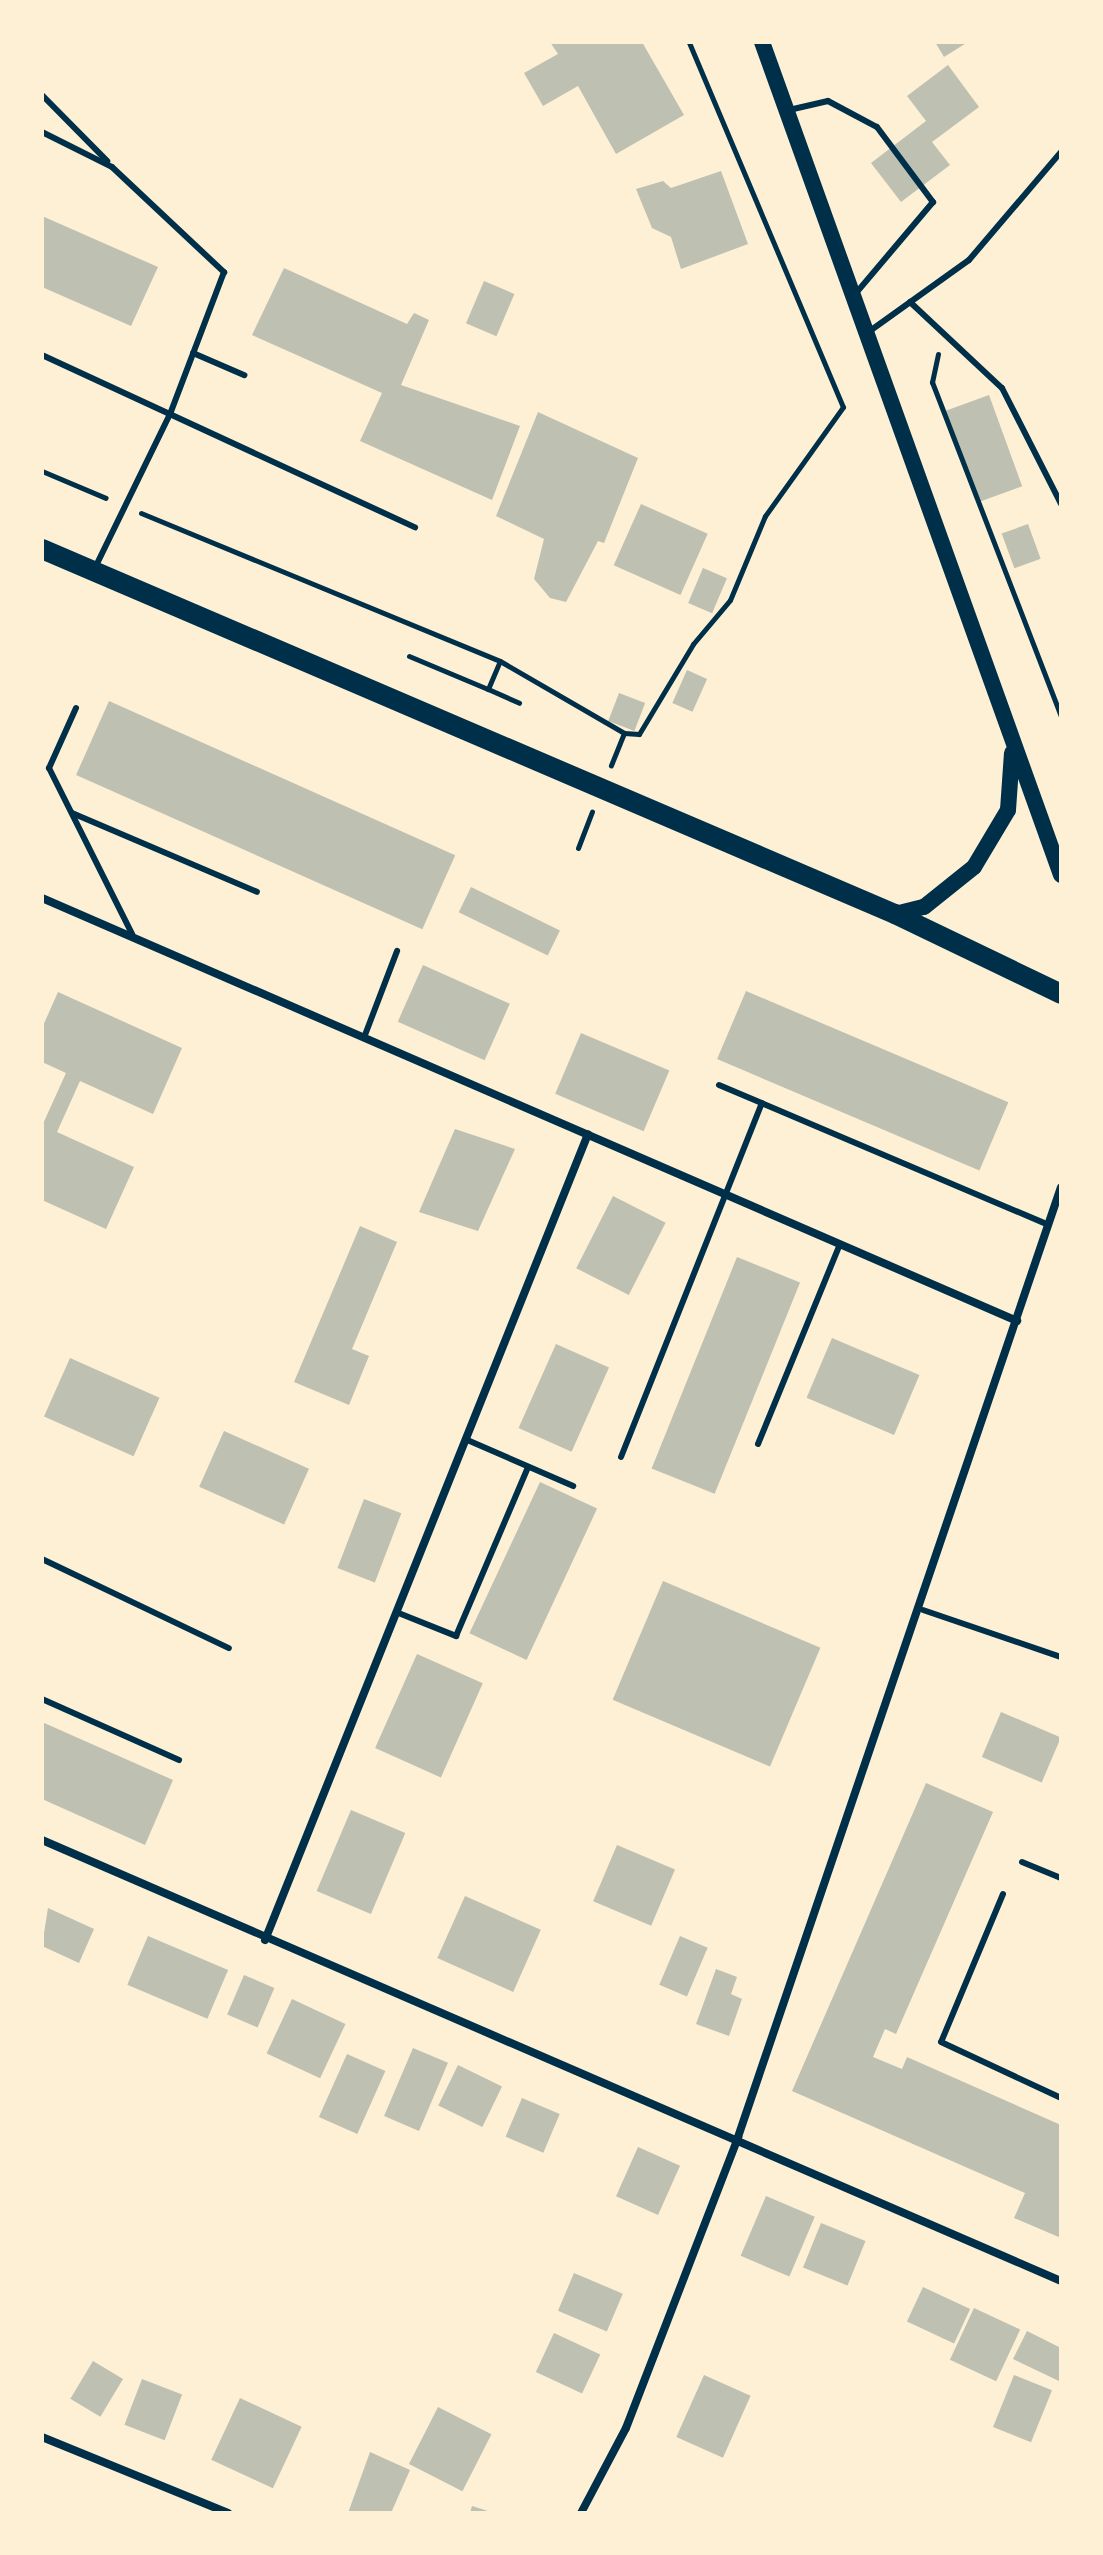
<!DOCTYPE html>
<html>
<head>
<meta charset="utf-8">
<style>
  body { margin:0 }
  #map { position:relative; width:1103px; height:2555px; overflow:hidden; background:#fdf0d5; font-family:"DejaVu Sans",sans-serif }
  div>[style] { position:absolute }
  .building>* { inset:0; background:#bec0b2; transform-origin:0 0 }
  .path>* { height:5px; margin:-2.5px; padding:0 2.5px; transform-origin:2.5px; border-radius:2.5px; background:#003049 }
  .service>* { height:6px; margin:-3px; padding:0 3px; transform-origin:3px; border-radius:3px; background:#003049 }
  .minor>* { height:8px; margin:-4px; padding:0 4px; transform-origin:4px; border-radius:4px; background:#003049 }
  .secondary>* { height:16px; margin:-8px; padding:0 8px; transform-origin:8px; border-radius:8px; background:#003049 }
  .primary>* { height:20px; margin:-10px; padding:0 10px; transform-origin:10px; border-radius:10px; background:#003049 }
  span { translate:-50% -50%; white-space:nowrap; text-align:center; line-height:1.15; -webkit-text-stroke:8px #fdf0d5; paint-order:stroke }
  .frame { position:absolute; inset:0; border:44px solid #fdf0d5; pointer-events:none }
</style>
</head>
<body>
<div id="map">
  <div class="building">
    <i style="clip-path:polygon(550px 42px,642px 42px,684px 115px,616px 154px,578px 86px,543px 106px,524px 73px,558px 54px)"></i>
    <i style="clip-path:polygon(935px 42px,968px 42px,944px 57px)"></i>
    <i style="clip-path:polygon(948px 65px,979px 107px,932px 142px,950px 165px,901px 202px,871px 163px,926px 121px,907px 96px)"></i>
    <i style="clip-path:polygon(721px 171px,748px 244px,681px 269px,671px 237px,652px 228px,636px 189px,663px 181px,671px 188px)"></i>
    <i style="clip-path:polygon(42px 216px,158px 267px,131px 326px,42px 287px)"></i>
    <i style="clip-path:polygon(284px 268px,407px 324px,414px 313px,429px 320px,401px 385px,520px 426px,492px 500px,360px 441px,382px 393px,252px 335px)"></i>
    <i style="left:484px;top:281px;width:33px;height:46px;rotate:23deg"></i>
    <i style="left:989px;top:395px;width:97px;height:46px;rotate:70deg"></i>
    <i style="clip-path:polygon(538px 412px,638px 458px,604px 543px,598px 541px,566px 602px,550px 598px,534px 579px,544px 539px,496px 516px)"></i>
    <i style="left:641px;top:504px;width:73px;height:67px;rotate:24deg"></i>
    <i style="left:1028px;top:524px;width:37px;height:28px;rotate:70deg"></i>
    <i style="left:703px;top:568px;width:26px;height:38px;rotate:23deg"></i>
    <i style="left:687px;top:670px;width:22px;height:36px;rotate:24deg"></i>
    <i style="left:619px;top:693px;width:28px;height:30px;rotate:21deg"></i>
    <i style="left:109px;top:701px;width:379px;height:81px;rotate:24deg"></i>
    <i style="left:471px;top:887px;width:99px;height:28px;rotate:26deg"></i>
    <i style="left:423px;top:965px;width:95px;height:62px;rotate:24deg"></i>
    <i style="left:746px;top:991px;width:285px;height:74px;rotate:23deg"></i>
    <i style="clip-path:polygon(58px 992px,182px 1048px,153px 1114px,80px 1081px,57px 1132px,134px 1167px,106px 1229px,42px 1200px,42px 1126px,66px 1073px,42px 1062px,42px 1028px)"></i>
    <i style="left:581px;top:1033px;width:96px;height:66px;rotate:23deg"></i>
    <i style="clip-path:polygon(455px 1129px,515px 1149px,478px 1231px,419px 1212px)"></i>
    <i style="left:613px;top:1196px;width:59px;height:81px;rotate:27deg"></i>
    <i style="clip-path:polygon(360px 1226px,397px 1242px,352px 1349px,369px 1356px,349px 1405px,294px 1382px)"></i>
    <i style="left:737px;top:1257px;width:68px;height:228px;rotate:22deg"></i>
    <i style="left:832px;top:1338px;width:95px;height:65px;rotate:23deg"></i>
    <i style="left:556px;top:1344px;width:58px;height:92px;rotate:24deg"></i>
    <i style="left:70px;top:1358px;width:98px;height:64px;rotate:24deg"></i>
    <i style="left:224px;top:1431px;width:93px;height:61px;rotate:24deg"></i>
    <i style="left:540px;top:1482px;width:63px;height:167px;rotate:25deg"></i>
    <i style="left:364px;top:1499px;width:40px;height:74px;rotate:21deg"></i>
    <i style="left:663px;top:1581px;width:171px;height:129px;rotate:23deg"></i>
    <i style="left:417px;top:1654px;width:72px;height:103px;rotate:24deg"></i>
    <i style="left:1001px;top:1712px;width:65px;height:49px;rotate:23deg"></i>
    <i style="clip-path:polygon(42px 1722px,173px 1780px,145px 1845px,42px 1799px)"></i>
    <i style="clip-path:polygon(926px 1783px,993px 1812px,896px 2034px,885px 2029px,873px 2057px,902px 2069px,907px 2057px,1061px 2125px,1061px 2238px,1014px 2218px,1025px 2193px,792px 2091px)"></i>
    <i style="left:351px;top:1810px;width:59px;height:88px;rotate:23deg"></i>
    <i style="left:617px;top:1845px;width:63px;height:61px;rotate:23deg"></i>
    <i style="left:465px;top:1896px;width:83px;height:68px;rotate:24deg"></i>
    <i style="clip-path:polygon(48px 1908px,94px 1929px,79px 1963px,42px 1946px)"></i>
    <i style="left:148px;top:1936px;width:87px;height:53px;rotate:23deg"></i>
    <i style="left:680px;top:1936px;width:30px;height:53px;rotate:23deg"></i>
    <i style="clip-path:polygon(716px 1969px,737px 1977px,731px 1994px,742px 1999px,729px 2036px,696px 2024px)"></i>
    <i style="left:244px;top:1975px;width:33px;height:43px;rotate:23deg"></i>
    <i style="left:292px;top:1999px;width:59px;height:60px;rotate:25deg"></i>
    <i style="left:413px;top:2048px;width:38px;height:74px;rotate:23deg"></i>
    <i style="left:347px;top:2054px;width:42px;height:69px;rotate:24deg"></i>
    <i style="left:458px;top:2065px;width:49px;height:45px;rotate:26deg"></i>
    <i style="left:522px;top:2098px;width:41px;height:42px;rotate:23deg"></i>
    <i style="left:638px;top:2147px;width:46px;height:54px;rotate:24deg"></i>
    <i style="left:766px;top:2196px;width:53px;height:65px;rotate:23deg"></i>
    <i style="left:821px;top:2223px;width:48px;height:48px;rotate:22deg"></i>
    <i style="left:574px;top:2273px;width:53px;height:41px;rotate:23deg"></i>
    <i style="left:923px;top:2287px;width:52px;height:38px;rotate:25deg"></i>
    <i style="left:974px;top:2308px;width:51px;height:57px;rotate:25deg"></i>
    <i style="clip-path:polygon(1027px 2331px,1061px 2348px,1061px 2382px,1013px 2359px)"></i>
    <i style="left:554px;top:2333px;width:51px;height:43px;rotate:25deg"></i>
    <i style="left:93px;top:2361px;width:35px;height:44px;rotate:31deg"></i>
    <i style="left:704px;top:2375px;width:51px;height:68px;rotate:24deg"></i>
    <i style="left:1014px;top:2375px;width:41px;height:56px;rotate:22deg"></i>
    <i style="left:142px;top:2379px;width:43px;height:49px;rotate:21deg"></i>
    <i style="left:240px;top:2398px;width:68px;height:68px;rotate:25deg"></i>
    <i style="left:438px;top:2407px;width:60px;height:64px;rotate:27deg"></i>
    <i style="clip-path:polygon(370px 2452px,410px 2470px,391px 2513px,348px 2513px)"></i>
    <i style="clip-path:polygon(472px 2506px,491px 2512px,491px 2513px,470px 2513px)"></i>
  </div>
  <div class="path">
    <i style="left:938px;top:354px;width:29px;rotate:102deg"></i>
    <i style="left:932px;top:382px;width:358px;rotate:68.9deg"></i>
    <i style="left:42px;top:471px;width:69px;rotate:22.9deg"></i>
    <i style="left:141px;top:513px;width:388px;rotate:22.4deg"></i>
    <i style="left:500px;top:661px;width:143px;rotate:30.1deg"></i>
    <i style="left:624px;top:733px;width:35px;rotate:112deg"></i>
    <i style="left:409px;top:656px;width:86px;rotate:22.7deg"></i>
    <i style="left:488px;top:689px;width:30px;rotate:-67deg"></i>
    <i style="left:488px;top:689px;width:34px;rotate:24deg"></i>
    <i style="left:624px;top:733px;width:15px;rotate:4deg"></i>
    <i style="left:639px;top:734px;width:105px;rotate:-59deg"></i>
    <i style="left:693px;top:644px;width:57px;rotate:-49.9deg"></i>
    <i style="left:730px;top:600px;width:91px;rotate:-67.4deg"></i>
    <i style="left:765px;top:516px;width:134px;rotate:-54.4deg"></i>
    <i style="left:843px;top:407px;width:396px;rotate:-112.9deg"></i>
    <i style="left:578px;top:848px;width:39px;rotate:-69deg"></i>
  </div>
  <div class="service">
    <i style="left:42px;top:95px;width:93px;rotate:45.4deg"></i>
    <i style="left:789px;top:110px;width:40px;rotate:-13deg"></i>
    <i style="left:828px;top:101px;width:55px;rotate:28deg"></i>
    <i style="left:877px;top:127px;width:94px;rotate:53.3deg"></i>
    <i style="left:933px;top:202px;width:119px;rotate:130.2deg"></i>
    <i style="left:42px;top:132px;width:78px;rotate:26.6deg"></i>
    <i style="left:112px;top:167px;width:154px;rotate:43.2deg"></i>
    <i style="left:224px;top:272px;width:152px;rotate:110.8deg"></i>
    <i style="left:170px;top:414px;width:171px;rotate:116deg"></i>
    <i style="left:910px;top:302px;width:126px;rotate:43.1deg"></i>
    <i style="left:1002px;top:388px;width:130px;rotate:63deg"></i>
    <i style="left:867px;top:333px;width:125px;rotate:-35.6deg"></i>
    <i style="left:969px;top:260px;width:142px;rotate:-49.6deg"></i>
    <i style="left:193px;top:353px;width:56px;rotate:23.3deg"></i>
    <i style="left:42px;top:355px;width:411px;rotate:24.8deg"></i>
    <i style="left:76px;top:708px;width:66px;rotate:114.2deg"></i>
    <i style="left:49px;top:768px;width:186px;rotate:63.4deg"></i>
    <i style="left:72px;top:813px;width:201px;rotate:23.1deg"></i>
    <i style="left:365px;top:1035px;width:90px;rotate:-69.1deg"></i>
    <i style="left:719px;top:1085px;width:358px;rotate:23deg"></i>
    <i style="left:465px;top:1439px;width:118px;rotate:23.5deg"></i>
    <i style="left:758px;top:1444px;width:216px;rotate:-67.7deg"></i>
    <i style="left:621px;top:1457px;width:381px;rotate:-68.3deg"></i>
    <i style="left:42px;top:1559px;width:207px;rotate:25.5deg"></i>
    <i style="left:923px;top:1610px;width:146px;rotate:18.8deg"></i>
    <i style="left:396px;top:1612px;width:65px;rotate:21.8deg"></i>
    <i style="left:456px;top:1636px;width:184px;rotate:-66.9deg"></i>
    <i style="left:42px;top:1699px;width:150px;rotate:24deg"></i>
    <i style="left:1022px;top:1862px;width:42px;rotate:22.3deg"></i>
    <i style="left:1003px;top:1894px;width:160px;rotate:112.7deg"></i>
    <i style="left:941px;top:2042px;width:132px;rotate:25deg"></i>
  </div>
  <div class="minor">
    <i style="left:42px;top:898px;width:1063px;rotate:23.45deg"></i>
    <i style="left:42px;top:1840px;width:1110px;rotate:23.4deg"></i>
    <i style="left:265px;top:1940px;width:868px;rotate:-68.16deg"></i>
    <i style="left:42px;top:2437px;width:201px;rotate:22.2deg"></i>
    <i style="left:581px;top:2513px;width:96px;rotate:-62.1deg"></i>
    <i style="left:626px;top:2428px;width:312px;rotate:-68.9deg"></i>
    <i style="left:738px;top:2137px;width:1003px;rotate:-71.22deg"></i>
  </div>
  <div class="secondary">
    <i style="left:762px;top:42px;width:885px;rotate:70.25deg"></i>
    <i style="left:895px;top:914px;width:30px;rotate:-14deg"></i>
    <i style="left:924px;top:907px;width:64px;rotate:-38.7deg"></i>
    <i style="left:974px;top:867px;width:66px;rotate:-59.2deg"></i>
    <i style="left:1008px;top:810px;width:57px;rotate:-86deg"></i>
  </div>
  <div class="primary">
    <i style="left:42px;top:549px;width:928px;rotate:23.17deg"></i>
    <i style="left:895px;top:914px;width:184px;rotate:25.7deg"></i>
  </div>
  <div class="frame"></div>
</div>
</body>
</html>
